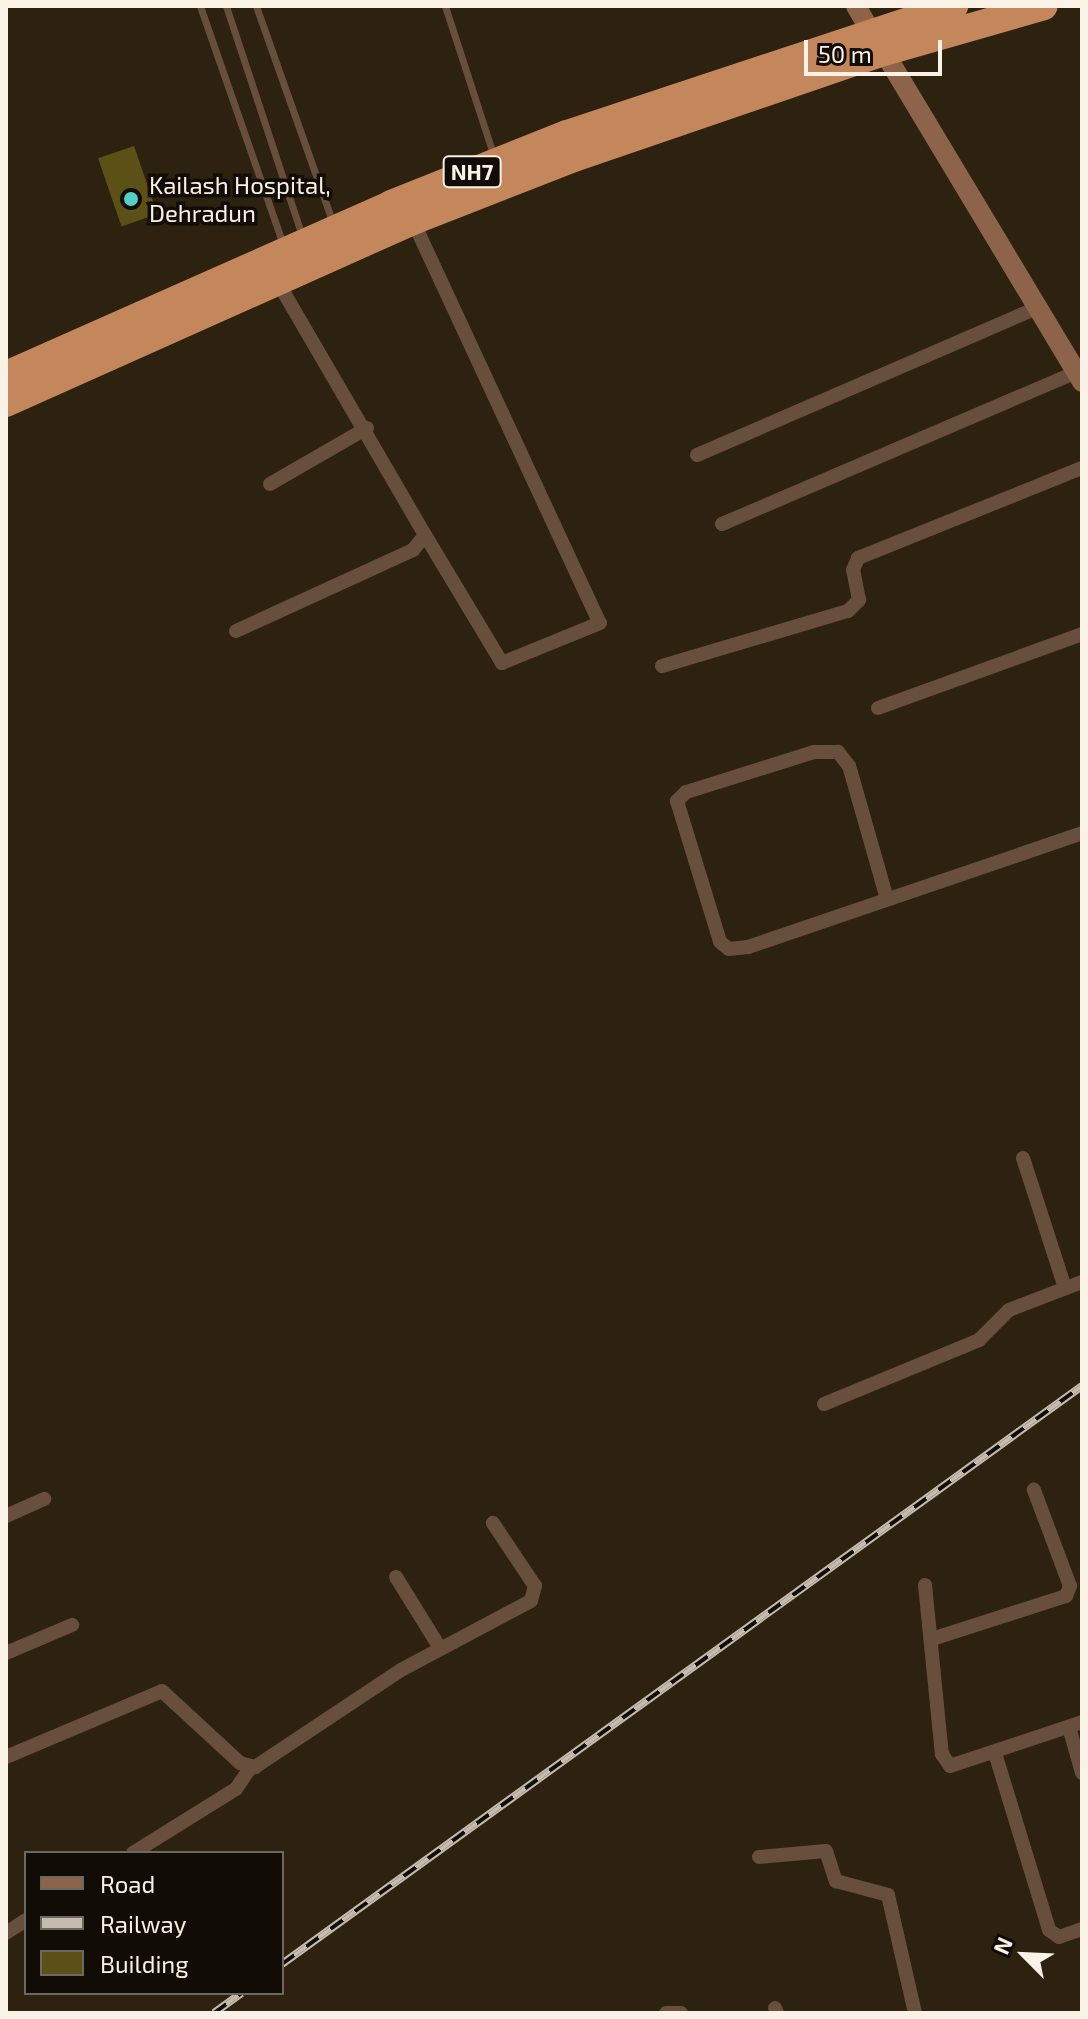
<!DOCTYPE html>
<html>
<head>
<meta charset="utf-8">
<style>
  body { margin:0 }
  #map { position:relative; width:1088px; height:2019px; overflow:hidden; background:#2d2110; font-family:"Exo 2",sans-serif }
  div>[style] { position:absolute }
  .building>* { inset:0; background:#5b5116; transform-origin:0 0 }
  .lane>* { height:7px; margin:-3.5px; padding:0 3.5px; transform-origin:3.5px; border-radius:3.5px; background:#674e3d }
  .street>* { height:14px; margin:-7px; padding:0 7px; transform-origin:7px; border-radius:7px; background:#674e3d }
  .secondary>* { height:20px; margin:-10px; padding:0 10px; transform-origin:10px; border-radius:10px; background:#8d6449 }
  .highway>* { height:28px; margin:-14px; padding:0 14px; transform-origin:14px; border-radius:14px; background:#c4865b }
  .rail>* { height:8px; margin-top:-4px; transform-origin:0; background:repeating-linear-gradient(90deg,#110c05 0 15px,#c5bcaf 0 30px); box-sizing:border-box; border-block:2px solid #c5bcaf }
  .dots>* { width:22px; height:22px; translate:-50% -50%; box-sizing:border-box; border:4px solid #110c05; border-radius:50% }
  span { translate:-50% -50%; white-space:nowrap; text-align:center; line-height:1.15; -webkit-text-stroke:7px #110c05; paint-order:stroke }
  .shield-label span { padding:2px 6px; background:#110c05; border:2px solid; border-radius:6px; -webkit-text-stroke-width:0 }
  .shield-label { font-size:22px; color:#faf2e7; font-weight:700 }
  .poi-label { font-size:24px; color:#faf2e7 }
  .left { translate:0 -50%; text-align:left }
  .frame { position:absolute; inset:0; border:8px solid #faf2e7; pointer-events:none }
  .legend { position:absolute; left:24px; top:1851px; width:260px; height:144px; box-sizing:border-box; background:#110c05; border:2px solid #6e685f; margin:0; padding:10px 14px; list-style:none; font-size:24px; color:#faf2e7 }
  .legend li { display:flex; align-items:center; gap:16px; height:40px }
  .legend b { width:40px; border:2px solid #6e685f }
  .north { position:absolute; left:984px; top:1915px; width:80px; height:80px; -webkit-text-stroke:6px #110c05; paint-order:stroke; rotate:294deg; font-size:22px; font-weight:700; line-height:32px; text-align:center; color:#faf2e7 }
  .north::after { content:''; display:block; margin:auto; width:28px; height:36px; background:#faf2e7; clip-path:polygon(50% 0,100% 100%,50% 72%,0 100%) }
  .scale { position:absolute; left:804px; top:40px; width:138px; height:36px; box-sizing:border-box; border:4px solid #faf2e7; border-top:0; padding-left:10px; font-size:24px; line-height:28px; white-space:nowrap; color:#faf2e7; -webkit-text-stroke:6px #110c05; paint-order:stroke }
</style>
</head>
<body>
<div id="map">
  <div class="building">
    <i style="left:134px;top:146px;width:72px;height:38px;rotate:71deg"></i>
  </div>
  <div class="lane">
    <i style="left:200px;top:6px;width:252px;rotate:70.8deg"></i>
    <i style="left:226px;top:6px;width:242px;rotate:71.7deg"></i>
    <i style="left:256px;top:6px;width:231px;rotate:70.5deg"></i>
    <i style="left:445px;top:6px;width:159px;rotate:72deg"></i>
  </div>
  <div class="street">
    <i style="left:413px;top:221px;width:443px;rotate:65.1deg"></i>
    <i style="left:600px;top:623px;width:106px;rotate:157.8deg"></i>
    <i style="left:502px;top:663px;width:149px;rotate:-121deg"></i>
    <i style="left:697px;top:455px;width:370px;rotate:-23.4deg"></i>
    <i style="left:270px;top:484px;width:112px;rotate:-30deg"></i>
    <i style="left:722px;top:524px;width:385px;rotate:-23.2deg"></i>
    <i style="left:236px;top:631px;width:195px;rotate:-24.6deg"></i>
    <i style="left:413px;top:550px;width:19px;rotate:-51deg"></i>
    <i style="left:425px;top:535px;width:296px;rotate:-120.2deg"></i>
    <i style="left:662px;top:666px;width:194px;rotate:-16.5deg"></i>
    <i style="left:848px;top:611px;width:16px;rotate:-45deg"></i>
    <i style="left:859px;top:600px;width:31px;rotate:-101deg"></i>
    <i style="left:853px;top:570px;width:13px;rotate:-67deg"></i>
    <i style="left:858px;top:558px;width:241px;rotate:-21.9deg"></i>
    <i style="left:878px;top:708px;width:217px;rotate:-19.9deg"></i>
    <i style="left:887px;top:899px;width:138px;rotate:-105.9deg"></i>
    <i style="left:849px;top:766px;width:18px;rotate:-128deg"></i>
    <i style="left:838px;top:752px;width:24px;rotate:180deg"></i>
    <i style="left:814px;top:752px;width:134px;rotate:162.6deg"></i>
    <i style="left:686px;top:792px;width:13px;rotate:135deg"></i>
    <i style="left:677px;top:801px;width:147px;rotate:73deg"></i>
    <i style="left:720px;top:942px;width:11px;rotate:38deg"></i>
    <i style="left:729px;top:949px;width:19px;rotate:-6deg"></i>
    <i style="left:748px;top:947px;width:353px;rotate:-18.8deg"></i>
    <i style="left:1023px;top:1158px;width:137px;rotate:72.1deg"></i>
    <i style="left:824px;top:1404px;width:168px;rotate:-22.4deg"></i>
    <i style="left:979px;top:1340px;width:42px;rotate:-45deg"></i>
    <i style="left:1009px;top:1310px;width:78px;rotate:-21deg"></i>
    <i style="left:6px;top:1516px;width:42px;rotate:-24.1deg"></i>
    <i style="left:396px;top:1577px;width:84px;rotate:58.2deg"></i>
    <i style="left:925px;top:1585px;width:170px;rotate:84.3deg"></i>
    <i style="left:942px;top:1754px;width:14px;rotate:56deg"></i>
    <i style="left:950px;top:1766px;width:139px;rotate:-18.4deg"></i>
    <i style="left:932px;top:1639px;width:141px;rotate:-17.8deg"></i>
    <i style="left:1066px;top:1596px;width:11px;rotate:-68deg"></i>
    <i style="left:1070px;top:1586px;width:103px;rotate:-110.6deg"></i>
    <i style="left:6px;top:1653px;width:72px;rotate:-23deg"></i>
    <i style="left:1069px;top:1727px;width:48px;rotate:74.2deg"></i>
    <i style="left:995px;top:1753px;width:185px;rotate:73deg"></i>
    <i style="left:1049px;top:1930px;width:12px;rotate:35deg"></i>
    <i style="left:1059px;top:1937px;width:24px;rotate:-19deg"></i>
    <i style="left:6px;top:1757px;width:169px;rotate:-22.9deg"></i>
    <i style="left:162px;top:1691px;width:106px;rotate:42.7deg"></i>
    <i style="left:240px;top:1763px;width:16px;rotate:15deg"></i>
    <i style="left:255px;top:1767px;width:175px;rotate:-33.6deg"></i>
    <i style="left:401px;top:1670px;width:147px;rotate:-28deg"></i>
    <i style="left:531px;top:1601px;width:16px;rotate:-75deg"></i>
    <i style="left:535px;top:1586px;width:76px;rotate:-123.7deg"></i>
    <i style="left:133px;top:1853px;width:121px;rotate:-31.9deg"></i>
    <i style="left:236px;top:1789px;width:25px;rotate:-56deg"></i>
    <i style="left:759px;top:1857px;width:67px;rotate:-5.1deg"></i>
    <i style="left:826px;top:1851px;width:32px;rotate:72deg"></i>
    <i style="left:836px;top:1881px;width:54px;rotate:15.1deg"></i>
    <i style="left:888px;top:1895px;width:121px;rotate:77.1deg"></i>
    <i style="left:6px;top:1933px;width:24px;rotate:-33deg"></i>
    <i style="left:775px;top:2008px;width:5px;rotate:68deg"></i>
    <i style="left:666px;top:2013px;width:15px"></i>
  </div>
  <div class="secondary">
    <i style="left:856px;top:6px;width:28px;rotate:60deg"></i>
    <i style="left:884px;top:52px;width:385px;rotate:59deg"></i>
  </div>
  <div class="highway">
    <i style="left:6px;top:375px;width:421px;rotate:-23.9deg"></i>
    <i style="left:391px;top:204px;width:189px;rotate:-21.7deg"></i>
    <i style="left:567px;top:134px;width:408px;rotate:-18.3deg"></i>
    <i style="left:6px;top:403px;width:446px;rotate:-24.1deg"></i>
    <i style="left:413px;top:221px;width:173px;rotate:-21.4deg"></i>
    <i style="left:574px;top:158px;width:328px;rotate:-18.9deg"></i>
    <i style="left:884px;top:52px;width:166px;rotate:-16deg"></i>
  </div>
  <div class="rail">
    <i style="left:282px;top:1964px;width:987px;rotate:-35.85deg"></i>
    <i style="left:214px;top:2013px;width:34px;rotate:-36deg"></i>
  </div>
  <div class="dots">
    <i style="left:131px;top:199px;background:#55cec5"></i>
  </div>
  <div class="shield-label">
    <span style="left:472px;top:172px">NH7</span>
  </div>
  <div class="poi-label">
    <span class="left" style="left:149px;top:199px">Kailash Hospital,<br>Dehradun</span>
  </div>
  <div class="frame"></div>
  <ul class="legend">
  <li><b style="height:10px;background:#8d6449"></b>Road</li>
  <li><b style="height:10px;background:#c5bcaf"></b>Railway</li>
  <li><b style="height:22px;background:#5b5116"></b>Building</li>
  </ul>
  <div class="north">N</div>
  <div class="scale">50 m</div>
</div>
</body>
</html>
